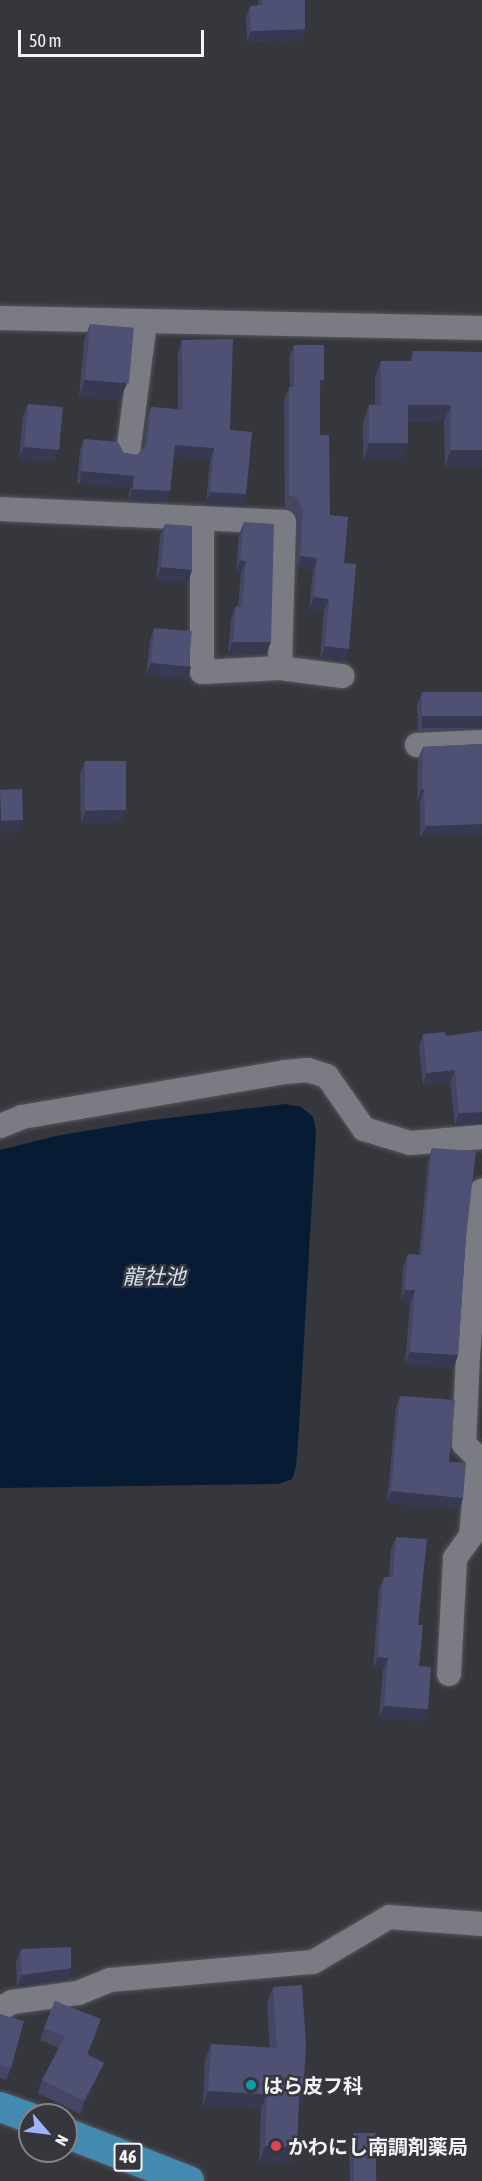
<!DOCTYPE html>
<html>
<head>
<meta charset="utf-8">
<style>
  body { margin:0 }
  #map { position:relative; width:482px; height:2181px; overflow:hidden; background:#36373d; font-family:"Asap Condensed","Noto Sans JP",sans-serif }
  div>[style] { position:absolute }
  .water>* { inset:0; background:#081b35 }
  .roads { filter:drop-shadow(0 0 2px #55555b) drop-shadow(0 0 2px #55555b) }
  .minor>* { height:24px; margin:-12px; padding:0 12px; transform-origin:12px; border-radius:12px; background:#7b7c83 }
  .major>* { height:30px; margin:-15px; padding:0 15px; transform-origin:15px; border-radius:15px; background:#438ab1 }
  .wall>* { inset:0; background:#444664 }
  .shaded-wall>* { inset:0; background:#373951; transform-origin:0 0 }
  .building>* { inset:0; background:#4f5174; transform-origin:0 0 }
  .dots>* { width:16px; height:16px; translate:-50% -50%; box-sizing:border-box; border:3px solid #36373d; border-radius:50% }
  span { translate:-50% -50%; white-space:nowrap; text-align:center; line-height:1.15; -webkit-text-stroke:5px #36373d; paint-order:stroke }
  .shield-label span { padding:2px 4px; background:#36373d; border:2px solid; border-radius:4px; -webkit-text-stroke-width:0 }
  .shield-label { font-size:18px; color:#f3f3f7; font-weight:700 }
  .poi-label { font-size:20px; color:#f3f3f7; font-weight:700 }
  .left { translate:0 -50%; text-align:left }
  .water-label { font-size:21px; color:#d0e0f6; font-style:italic }
  .north { position:absolute; left:18px; top:2103px; width:60px; height:60px; box-sizing:border-box; background:#36373d; border:2px solid #828287; border-radius:50%; rotate:118deg; font-size:16px; font-weight:700; line-height:24px; text-align:center; color:#f3f3f7 }
  .north::after { content:''; display:block; margin:auto; width:21px; height:27px; background:#9fb3fd; clip-path:polygon(50% 0,100% 100%,50% 72%,0 100%) }
  .scale { position:absolute; left:18px; top:30px; width:186px; height:27px; box-sizing:border-box; border:3px solid #f3f3f7; border-top:0; padding-left:8px; font-size:18px; line-height:21px; white-space:nowrap; color:#f3f3f7; -webkit-text-stroke:4px #36373d; paint-order:stroke }
</style>
</head>
<body>
<div id="map">
  <div class="water">
    <i style="clip-path:polygon(286px 1104px,301px 1107px,313px 1117px,316px 1131px,299px 1428px,296px 1467px,292px 1479px,279px 1484px,0 1488px,0 1150px,56px 1136px,144px 1121px)"></i>
  </div>
  <div class="roads">
    <div class="minor">
      <i style="left:0;top:318px;width:482px;rotate:1.2deg"></i>
      <i style="left:128px;top:453px;width:132px;rotate:-82.6deg"></i>
      <i style="left:0;top:509px;width:284px;rotate:2.6deg"></i>
      <i style="left:284px;top:522px;width:146px;rotate:91.6deg"></i>
      <i style="left:280px;top:668px;width:78px;rotate:177.1deg"></i>
      <i style="left:202px;top:672px;width:154px;rotate:-90deg"></i>
      <i style="left:280px;top:668px;width:63px;rotate:7.4deg"></i>
      <i style="left:417px;top:745px;width:65px;rotate:-2.6deg"></i>
      <i style="left:0;top:1126px;width:24px;rotate:-22deg"></i>
      <i style="left:22px;top:1117px;width:267px;rotate:-9.7deg"></i>
      <i style="left:285px;top:1072px;width:23px;rotate:-5deg"></i>
      <i style="left:308px;top:1070px;width:20px;rotate:18deg"></i>
      <i style="left:327px;top:1076px;width:65px;rotate:55.1deg"></i>
      <i style="left:364px;top:1129px;width:48px;rotate:16.9deg"></i>
      <i style="left:410px;top:1143px;width:72px;rotate:-4.8deg"></i>
      <i style="left:449px;top:1674px;width:116px;rotate:-87deg"></i>
      <i style="left:455px;top:1558px;width:27px;rotate:-54deg"></i>
      <i style="left:471px;top:1536px;width:78px;rotate:-84.9deg"></i>
      <i style="left:478px;top:1458px;width:20px;rotate:-135deg"></i>
      <i style="left:464px;top:1444px;width:88px;rotate:-87.4deg"></i>
      <i style="left:468px;top:1356px;width:166px;rotate:-85.2deg"></i>
      <i style="left:0;top:2009px;width:14px;rotate:-30deg"></i>
      <i style="left:12px;top:2002px;width:67px;rotate:-7.8deg"></i>
      <i style="left:78px;top:1993px;width:35px;rotate:-22deg"></i>
      <i style="left:110px;top:1980px;width:204px;rotate:-5.1deg"></i>
      <i style="left:313px;top:1962px;width:88px;rotate:-30.6deg"></i>
      <i style="left:389px;top:1917px;width:93px;rotate:4.3deg"></i>
    </div>
    <div class="major">
      <i style="left:0;top:2107px;width:32px;rotate:20deg"></i>
      <i style="left:66px;top:2133px;width:132px;rotate:21.3deg"></i>
    </div>
  </div>
  <div class="wall">
    <i style="clip-path:polygon(258px 0,305px 0,305px 29px,301px 40px,247px 42px,246px 17px,250px 6px,259px 5px)"></i>
    <i style="clip-path:polygon(90px 324px,127px 383px,120px 400px,79px 397px,84px 341px)"></i>
    <i style="clip-path:polygon(182px 340px,230px 430px,246px 494px,242px 506px,206px 504px,210px 460px,174px 456px,170px 491px,166px 502px,128px 501px,130px 488px,77px 483px,80px 450px,84px 439px,124px 453px,137px 455px,144px 448px,147px 418px,151px 407px,178px 409px,178px 352px)"></i>
    <i style="clip-path:polygon(294px 345px,324px 380px,320px 390px,320px 435px,330px 515px,344px 563px,345px 661px,320px 659px,324px 611px,309px 610px,313px 570px,297px 568px,298px 522px,292px 510px,285px 508px,284px 400px,290px 387px,289px 357px)"></i>
    <i style="clip-path:polygon(413px 351px,482px 352px,482px 466px,445px 467px,444px 421px,408px 422px,408px 443px,402px 459px,363px 460px,363px 422px,369px 405px,375px 405px,375px 378px,381px 361px,410px 361px)"></i>
    <i style="clip-path:polygon(28px 404px,54px 462px,19px 459px,23px 416px)"></i>
    <i style="clip-path:polygon(244px 522px,266px 654px,228px 654px,231px 619px,236px 606px,238px 607px,241px 573px,236px 573px,239px 534px)"></i>
    <i style="clip-path:polygon(165px 524px,188px 583px,156px 580px,160px 536px)"></i>
    <i style="clip-path:polygon(154px 628px,191px 667px,187px 679px,146px 675px,150px 640px)"></i>
    <i style="clip-path:polygon(422px 693px,482px 728px,418px 731px,417px 705px)"></i>
    <i style="clip-path:polygon(482px 744px,420px 838px,420px 801px,417px 801px,418px 759px,423px 747px)"></i>
    <i style="clip-path:polygon(85px 762px,122px 822px,81px 823px,80px 774px)"></i>
    <i style="clip-path:polygon(423px 1034px,446px 1036px,482px 1124px,455px 1125px,450px 1082px,423px 1085px,419px 1046px)"></i>
    <i style="clip-path:polygon(432px 1148px,466px 1236px,458px 1355px,453px 1368px,405px 1364px,410px 1303px,401px 1302px,403px 1267px,408px 1254px,419px 1255px,428px 1161px)"></i>
    <i style="clip-path:polygon(400px 1396px,449px 1462px,463px 1498px,459px 1509px,387px 1503px,396px 1407px)"></i>
    <i style="clip-path:polygon(396px 1537px,418px 1625px,419px 1666px,428px 1709px,423px 1721px,379px 1718px,383px 1670px,373px 1669px,379px 1589px,384px 1577px,389px 1577px,391px 1549px)"></i>
    <i style="clip-path:polygon(21px 1949px,71px 1968px,67px 1980px,17px 1987px,16px 1961px)"></i>
    <i style="clip-path:polygon(273px 1987px,303px 2096px,298px 2109px,297px 2147px,292px 2163px,259px 2162px,261px 2109px,203px 2106px,205px 2060px,211px 2044px,270px 2048px,267px 2003px)"></i>
    <i style="clip-path:polygon(55px 2001px,97px 2031px,87px 2055px,104px 2063px,99px 2075px,80px 2114px,38px 2093px,42px 2080px,59px 2048px,40px 2040px)"></i>
    <i style="clip-path:polygon(0 2014px,11px 2068px,6px 2080px,0 2078px)"></i>
    <i style="clip-path:polygon(354px 2133px,377px 2181px,350px 2181px,349px 2146px)"></i>
  </div>
  <div class="shaded-wall">
    <i style="clip-path:polygon(305px 29px,301px 40px,247px 42px,251px 31px)"></i>
    <i style="clip-path:polygon(85px 380px,127px 383px,120px 400px,79px 397px)"></i>
    <i style="clip-path:polygon(320px 380px,324px 380px,319px 392px)"></i>
    <i style="clip-path:polygon(408px 405px,451px 405px,444px 421px,402px 422px)"></i>
    <i style="clip-path:polygon(369px 443px,408px 443px,402px 459px,363px 460px)"></i>
    <i style="clip-path:polygon(175px 445px,214px 448px,210px 460px,171px 456px)"></i>
    <i style="clip-path:polygon(24px 447px,58px 450px,54px 462px,19px 459px)"></i>
    <i style="clip-path:polygon(451px 450px,482px 450px,482px 466px,445px 467px)"></i>
    <i style="left:81px;top:471px;width:53px;height:13px;rotate:5deg"></i>
    <i style="clip-path:polygon(133px 489px,170px 491px,166px 502px,128px 501px)"></i>
    <i style="clip-path:polygon(210px 492px,246px 494px,242px 506px,206px 504px)"></i>
    <i style="clip-path:polygon(301px 556px,317px 558px,313px 570px,297px 568px)"></i>
    <i style="clip-path:polygon(240px 560px,246px 561px,241px 573px,236px 573px)"></i>
    <i style="clip-path:polygon(161px 567px,192px 570px,188px 583px,156px 580px)"></i>
    <i style="clip-path:polygon(314px 597px,329px 599px,324px 611px,309px 610px)"></i>
    <i style="clip-path:polygon(233px 642px,271px 642px,266px 654px,228px 654px)"></i>
    <i style="clip-path:polygon(325px 646px,349px 649px,345px 661px,320px 659px)"></i>
    <i style="clip-path:polygon(151px 663px,191px 667px,187px 679px,146px 675px)"></i>
    <i style="left:482px;top:716px;width:12px;height:60px;rotate:90deg"></i>
    <i style="clip-path:polygon(422px 789px,424px 789px,420px 801px,417px 801px)"></i>
    <i style="clip-path:polygon(126px 810px,122px 822px,81px 823px,86px 811px)"></i>
    <i style="clip-path:polygon(23px 820px,19px 832px,0 833px,0 821px)"></i>
    <i style="left:482px;top:824px;width:12px;height:57px;rotate:90deg"></i>
    <i style="clip-path:polygon(455px 1070px,450px 1082px,423px 1085px,427px 1073px)"></i>
    <i style="clip-path:polygon(482px 1112px,482px 1124px,455px 1125px,459px 1113px)"></i>
    <i style="clip-path:polygon(405px 1290px,415px 1290px,410px 1303px,401px 1302px)"></i>
    <i style="clip-path:polygon(410px 1352px,458px 1355px,453px 1368px,405px 1364px)"></i>
    <i style="clip-path:polygon(391px 1491px,463px 1498px,459px 1509px,387px 1503px)"></i>
    <i style="clip-path:polygon(378px 1657px,388px 1658px,383px 1670px,373px 1669px)"></i>
    <i style="clip-path:polygon(384px 1706px,428px 1709px,423px 1721px,379px 1718px)"></i>
    <i style="clip-path:polygon(71px 1968px,67px 1980px,17px 1987px,22px 1975px)"></i>
    <i style="clip-path:polygon(104px 2063px,99px 2075px,80px 2114px,84px 2101px)"></i>
    <i style="clip-path:polygon(208px 2091px,267px 2094px,261px 2109px,203px 2106px)"></i>
    <i style="clip-path:polygon(299px 2095px,303px 2096px,297px 2111px)"></i>
    <i style="clip-path:polygon(265px 2146px,297px 2147px,292px 2163px,259px 2162px)"></i>
  </div>
  <div class="building">
    <i style="clip-path:polygon(263px 0,305px 0,305px 29px,251px 31px,250px 6px,263px 5px)"></i>
    <i style="left:90px;top:324px;width:44px;height:56px;rotate:5deg"></i>
    <i style="clip-path:polygon(233px 339px,230px 430px,252px 432px,246px 494px,210px 492px,214px 448px,175px 445px,170px 491px,133px 489px,134px 476px,81px 471px,84px 439px,118px 442px,124px 453px,137px 455px,147px 444px,151px 407px,183px 410px,182px 340px)"></i>
    <i style="clip-path:polygon(294px 345px,324px 345px,324px 380px,320px 380px,320px 435px,329px 435px,330px 515px,348px 517px,344px 563px,356px 564px,349px 649px,325px 646px,329px 599px,314px 597px,317px 558px,301px 556px,303px 509px,297px 498px,289px 495px,289px 387px,294px 387px)"></i>
    <i style="clip-path:polygon(413px 351px,482px 352px,482px 450px,451px 450px,451px 405px,408px 405px,408px 443px,369px 443px,369px 405px,381px 405px,381px 361px,413px 361px)"></i>
    <i style="left:28px;top:404px;width:35px;height:43px;rotate:5deg"></i>
    <i style="clip-path:polygon(244px 522px,274px 524px,271px 642px,233px 642px,236px 606px,242px 607px,246px 561px,240px 560px)"></i>
    <i style="clip-path:polygon(165px 524px,192px 526px,192px 570px,161px 567px)"></i>
    <i style="left:154px;top:628px;width:38px;height:35px;rotate:5deg"></i>
    <i style="left:482px;top:692px;width:24px;height:60px;rotate:90deg"></i>
    <i style="clip-path:polygon(482px 744px,482px 824px,425px 826px,424px 789px,422px 789px,423px 747px)"></i>
    <i style="left:126px;top:761px;width:49px;height:41px;rotate:90deg"></i>
    <i style="left:22px;top:789px;width:31px;height:22px;rotate:88deg"></i>
    <i style="clip-path:polygon(482px 1031px,482px 1112px,459px 1113px,455px 1070px,427px 1073px,423px 1034px,445px 1032px,446px 1036px)"></i>
    <i style="clip-path:polygon(432px 1148px,476px 1151px,466px 1236px,458px 1355px,410px 1352px,415px 1290px,405px 1290px,408px 1254px,422px 1255px)"></i>
    <i style="clip-path:polygon(400px 1396px,455px 1400px,449px 1462px,466px 1463px,463px 1498px,391px 1491px)"></i>
    <i style="clip-path:polygon(396px 1537px,427px 1539px,418px 1625px,423px 1625px,419px 1666px,431px 1667px,428px 1709px,384px 1706px,388px 1658px,378px 1657px,380px 1613px,384px 1577px,393px 1577px)"></i>
    <i style="clip-path:polygon(71px 1947px,71px 1968px,22px 1975px,21px 1949px)"></i>
    <i style="clip-path:polygon(302px 1985px,306px 2045px,303px 2096px,299px 2095px,297px 2147px,265px 2146px,267px 2094px,208px 2091px,211px 2044px,277px 2048px,273px 1987px)"></i>
    <i style="clip-path:polygon(55px 2001px,101px 2019px,87px 2054px,104px 2063px,84px 2101px,42px 2080px,65px 2036px,44px 2028px)"></i>
    <i style="clip-path:polygon(0 2014px,24px 2021px,11px 2068px,0 2065px)"></i>
    <i style="left:354px;top:2133px;width:22px;height:48px"></i>
  </div>
  <div class="dots">
    <i style="left:251px;top:2085px;background:#0f9aa8"></i>
    <i style="left:276px;top:2146px;background:#e0444e"></i>
  </div>
  <div class="shield-label">
    <span style="left:128px;top:2157px">46</span>
  </div>
  <div class="poi-label">
    <span class="left" style="left:263px;top:2085px">はら皮フ科</span>
    <span class="left" style="left:288px;top:2146px">かわにし南調剤薬局</span>
  </div>
  <div class="water-label">
    <span style="left:154px;top:1276px">龍社池</span>
  </div>
  <div class="north">N</div>
  <div class="scale">50 m</div>
</div>
</body>
</html>
